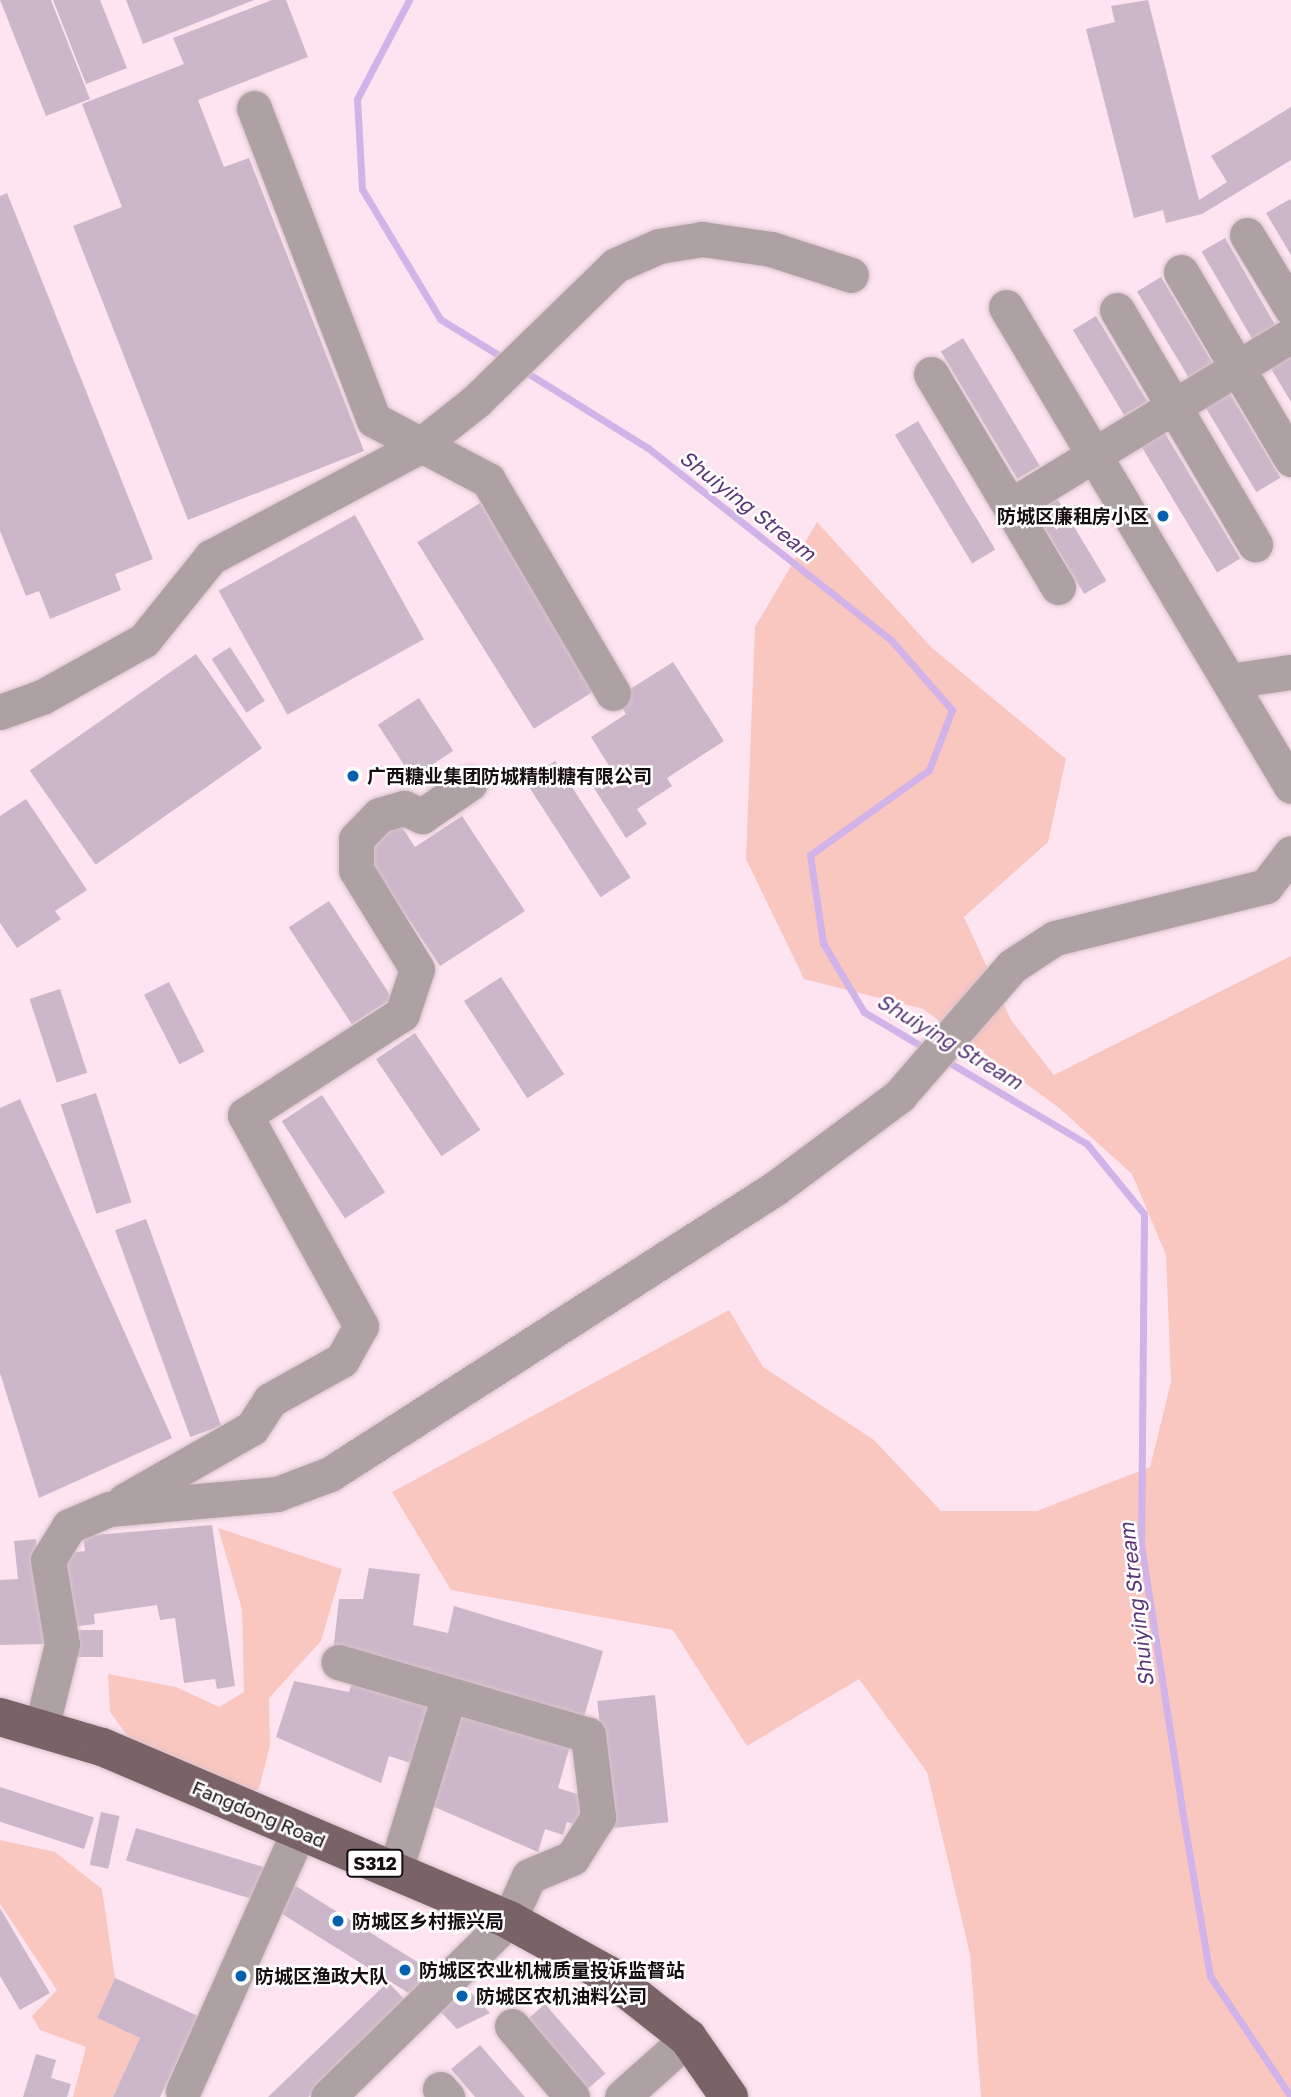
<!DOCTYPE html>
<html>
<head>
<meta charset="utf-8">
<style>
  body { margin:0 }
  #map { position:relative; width:1291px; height:2097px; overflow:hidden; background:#fee4f0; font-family:"Golos Text","Noto Sans SC",sans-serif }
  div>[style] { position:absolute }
  .green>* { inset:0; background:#fac6c0 }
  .stream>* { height:7px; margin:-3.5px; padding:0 3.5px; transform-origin:3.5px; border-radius:3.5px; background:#d0b3e8 }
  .building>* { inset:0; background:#cbb7c9; transform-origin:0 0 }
  .roads { filter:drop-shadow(0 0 2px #d9c2cc) drop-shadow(0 0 2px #d9c2cc) }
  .minor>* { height:35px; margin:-17.5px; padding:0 17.5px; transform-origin:17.5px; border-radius:17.5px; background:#aea1a3 }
  .major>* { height:38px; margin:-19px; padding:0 19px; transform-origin:19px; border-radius:19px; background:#796367 }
  .dots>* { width:19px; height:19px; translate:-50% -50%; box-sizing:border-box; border:4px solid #fff; border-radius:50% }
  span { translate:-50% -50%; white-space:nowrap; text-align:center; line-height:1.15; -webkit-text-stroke:5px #fff; paint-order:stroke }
  .shield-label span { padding:2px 5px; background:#fff; border:2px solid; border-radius:5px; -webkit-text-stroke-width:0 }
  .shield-label { font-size:18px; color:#150d11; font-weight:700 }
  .poi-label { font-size:19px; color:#150d11; font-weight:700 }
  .right { translate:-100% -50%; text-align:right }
  .left { translate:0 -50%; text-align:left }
  .street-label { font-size:19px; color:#150d11 }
  .water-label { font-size:21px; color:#5b3676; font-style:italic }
</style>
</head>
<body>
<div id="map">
  <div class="green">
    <i style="clip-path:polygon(817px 522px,931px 647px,1066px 759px,1048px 842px,964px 917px,1011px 1020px,1054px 1075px,1291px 956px,1291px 2097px,981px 2097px,970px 1954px,927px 1772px,859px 1679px,747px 1746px,673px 1630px,451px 1590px,392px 1492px,729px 1310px,763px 1367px,874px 1440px,941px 1511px,1037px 1511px,1150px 1467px,1171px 1382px,1166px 1255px,1132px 1174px,1058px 1107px,923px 1009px,804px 979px,746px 859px,755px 627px)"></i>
    <i style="clip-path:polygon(218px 1528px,342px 1569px,321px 1641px,269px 1698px,270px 1746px,259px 1788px,243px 1797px,137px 1749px,110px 1712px,108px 1674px,176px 1687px,219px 1707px,244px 1692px,242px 1609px)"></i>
    <i style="clip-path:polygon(0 1840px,55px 1852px,102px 1889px,115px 1978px,97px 2018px,140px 2038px,113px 2097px,73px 2097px,86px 2047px,40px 2030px,32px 2016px,57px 1990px,0 1904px)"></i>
  </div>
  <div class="stream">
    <i style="left:409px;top:0;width:112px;rotate:117.7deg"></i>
    <i style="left:357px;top:99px;width:90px;rotate:86.8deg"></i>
    <i style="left:362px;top:189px;width:152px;rotate:59deg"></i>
    <i style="left:440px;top:319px;width:76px;rotate:31.6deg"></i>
    <i style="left:521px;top:369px;width:150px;rotate:31.9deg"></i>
    <i style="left:648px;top:448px;width:310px;rotate:38.3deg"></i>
    <i style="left:891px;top:640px;width:93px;rotate:48.9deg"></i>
    <i style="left:952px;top:710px;width:64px;rotate:111deg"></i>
    <i style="left:929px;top:770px;width:146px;rotate:144.5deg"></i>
    <i style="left:810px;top:855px;width:89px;rotate:81.6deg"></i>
    <i style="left:823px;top:943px;width:80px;rotate:59.3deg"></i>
    <i style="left:864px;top:1012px;width:72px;rotate:30.8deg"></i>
    <i style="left:945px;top:1060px;width:165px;rotate:30.6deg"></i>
    <i style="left:1087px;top:1144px;width:90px;rotate:50.8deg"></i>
    <i style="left:1144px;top:1214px;width:330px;rotate:90.5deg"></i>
    <i style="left:1141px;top:1544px;width:268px;rotate:81.2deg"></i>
    <i style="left:1182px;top:1809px;width:169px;rotate:80.5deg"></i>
    <i style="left:1210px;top:1976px;width:146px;rotate:56.2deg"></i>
  </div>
  <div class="building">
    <i style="clip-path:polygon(0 0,51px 0,90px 99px,46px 116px)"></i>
    <i style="clip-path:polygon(53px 0,100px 0,127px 68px,86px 84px)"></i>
    <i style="clip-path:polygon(126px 0,254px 0,143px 44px)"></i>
    <i style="clip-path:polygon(272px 0,286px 0,308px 57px,198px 100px,224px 167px,249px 158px,364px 451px,188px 520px,73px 226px,122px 207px,82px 104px,184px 64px,173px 38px)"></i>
    <i style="clip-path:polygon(1148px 0,1199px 200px,1227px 182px,1211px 156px,1291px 107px,1291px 160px,1202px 214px,1166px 223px,1163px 210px,1134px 218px,1086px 29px,1115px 22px,1111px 6px)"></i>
    <i style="clip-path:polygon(7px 193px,153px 559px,115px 574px,121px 590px,50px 619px,39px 591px,26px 596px,0 531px,0 196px)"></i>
    <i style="clip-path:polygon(1290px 199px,1291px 201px,1291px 255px,1266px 213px)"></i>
    <i style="left:1225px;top:238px;width:101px;height:27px;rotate:60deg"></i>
    <i style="left:1161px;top:277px;width:100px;height:28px;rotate:59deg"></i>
    <i style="left:1096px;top:316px;width:100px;height:27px;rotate:59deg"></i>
    <i style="left:963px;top:338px;width:149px;height:26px;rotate:59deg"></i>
    <i style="clip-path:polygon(1291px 354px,1291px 402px,1270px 367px)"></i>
    <i style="left:1229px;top:392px;width:100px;height:28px;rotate:59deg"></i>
    <i style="left:918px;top:421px;width:150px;height:27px;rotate:59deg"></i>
    <i style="left:1163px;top:430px;width:150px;height:27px;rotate:59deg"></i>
    <i style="left:1055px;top:495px;width:100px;height:26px;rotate:59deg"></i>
    <i style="left:480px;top:503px;width:220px;height:74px;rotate:58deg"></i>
    <i style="left:355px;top:515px;width:142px;height:156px;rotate:61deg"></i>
    <i style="left:230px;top:647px;width:64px;height:22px;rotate:57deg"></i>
    <i style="left:196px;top:654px;width:115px;height:203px;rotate:55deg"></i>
    <i style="clip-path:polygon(673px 662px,724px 741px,667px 778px,672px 786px,637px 809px,647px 824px,626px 838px,590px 782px,611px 769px,591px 737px,626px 714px,616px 698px)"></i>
    <i style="left:419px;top:698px;width:63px;height:49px;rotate:57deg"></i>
    <i style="left:555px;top:761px;width:139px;height:36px;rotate:57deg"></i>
    <i style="clip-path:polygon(26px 799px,87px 890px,55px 911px,61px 919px,17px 948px,0 923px,0 816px)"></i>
    <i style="clip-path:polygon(462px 816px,525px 911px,440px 966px,362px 849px,400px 824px,415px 847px)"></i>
    <i style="left:329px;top:901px;width:116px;height:48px;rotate:57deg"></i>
    <i style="left:501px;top:977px;width:116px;height:44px;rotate:57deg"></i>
    <i style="left:169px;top:982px;width:78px;height:28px;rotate:63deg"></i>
    <i style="left:60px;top:989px;width:88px;height:32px;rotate:72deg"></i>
    <i style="left:415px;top:1033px;width:117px;height:47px;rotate:56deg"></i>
    <i style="left:96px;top:1093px;width:115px;height:37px;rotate:72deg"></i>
    <i style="left:322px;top:1095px;width:116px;height:48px;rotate:57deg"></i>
    <i style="clip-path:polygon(20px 1099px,172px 1438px,39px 1498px,0 1373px,0 1108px)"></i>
    <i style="left:146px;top:1219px;width:220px;height:33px;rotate:70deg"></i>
    <i style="clip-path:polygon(212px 1525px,235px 1686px,217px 1689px,215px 1679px,184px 1683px,175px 1618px,160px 1620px,157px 1605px,94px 1614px,95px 1624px,71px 1627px,61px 1554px,85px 1551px,83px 1536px)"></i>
    <i style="clip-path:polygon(36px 1539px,45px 1644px,0 1645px,0 1580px,18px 1579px,14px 1541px)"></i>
    <i style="clip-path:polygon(369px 1568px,420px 1574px,413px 1625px,448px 1633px,454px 1606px,603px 1651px,584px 1717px,333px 1652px,339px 1599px,363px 1599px)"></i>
    <i style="left:76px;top:1630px;width:27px;height:27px"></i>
    <i style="clip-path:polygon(353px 1680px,435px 1705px,417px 1765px,389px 1756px,381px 1783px,276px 1737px,294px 1681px,349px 1692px)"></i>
    <i style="left:655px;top:1695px;width:128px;height:58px;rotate:84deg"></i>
    <i style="clip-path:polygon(450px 1710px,570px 1746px,558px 1788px,590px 1798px,581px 1826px,567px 1822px,563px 1835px,545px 1829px,538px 1852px,423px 1802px)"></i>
    <i style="left:0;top:1787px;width:99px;height:33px;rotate:18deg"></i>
    <i style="left:101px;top:1812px;width:19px;height:54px;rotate:12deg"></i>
    <i style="left:136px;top:1828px;width:134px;height:34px;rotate:17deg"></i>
    <i style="left:291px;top:1883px;width:167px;height:31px;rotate:32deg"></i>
    <i style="clip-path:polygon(0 1908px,50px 1993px,20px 2010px,0 1976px)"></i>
    <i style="clip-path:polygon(115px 1978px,198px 2016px,160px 2097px,113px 2097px,140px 2038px,97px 2018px)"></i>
    <i style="clip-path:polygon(388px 1982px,407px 2002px,308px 2097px,268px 2097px)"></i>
    <i style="clip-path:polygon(463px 1984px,490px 2013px,457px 2029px,437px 2008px)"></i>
    <i style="left:545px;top:2004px;width:92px;height:27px;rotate:49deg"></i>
    <i style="clip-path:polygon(480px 2045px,525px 2097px,475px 2097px,451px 2069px)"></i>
    <i style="clip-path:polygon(36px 2054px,56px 2060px,51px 2078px,71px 2084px,67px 2097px,23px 2097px)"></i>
  </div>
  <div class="roads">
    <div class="minor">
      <i style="left:254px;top:108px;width:334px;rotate:69deg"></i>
      <i style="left:374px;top:420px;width:129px;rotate:27.8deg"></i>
      <i style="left:488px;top:480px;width:247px;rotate:59.6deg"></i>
      <i style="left:1247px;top:235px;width:85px;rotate:58.9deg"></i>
      <i style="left:1181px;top:272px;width:217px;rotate:59.5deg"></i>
      <i style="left:1006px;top:307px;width:557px;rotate:59.25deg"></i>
      <i style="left:1117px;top:310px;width:272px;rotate:59.5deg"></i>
      <i style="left:931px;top:374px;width:248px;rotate:59.2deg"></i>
      <i style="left:1010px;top:506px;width:329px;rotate:-31.3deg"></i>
      <i style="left:1229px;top:681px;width:63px;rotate:-8.3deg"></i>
      <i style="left:0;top:712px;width:45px;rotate:-19.7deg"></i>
      <i style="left:42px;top:697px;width:117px;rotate:-29.2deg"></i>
      <i style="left:144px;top:640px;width:107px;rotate:-51.1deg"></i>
      <i style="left:211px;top:557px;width:234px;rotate:-28deg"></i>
      <i style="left:418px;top:447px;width:74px;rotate:-38.4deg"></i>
      <i style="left:476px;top:401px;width:195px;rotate:-44.2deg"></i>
      <i style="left:616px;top:265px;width:47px;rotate:-23.8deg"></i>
      <i style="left:659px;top:246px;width:44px;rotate:-9.2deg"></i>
      <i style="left:702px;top:239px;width:70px;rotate:8.2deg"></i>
      <i style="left:771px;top:249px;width:84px;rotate:18deg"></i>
      <i style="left:124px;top:1501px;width:147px;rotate:-29.7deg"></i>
      <i style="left:252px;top:1428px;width:33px;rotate:-57deg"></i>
      <i style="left:270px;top:1400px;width:82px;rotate:-29.1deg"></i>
      <i style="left:342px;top:1360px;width:39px;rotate:-61deg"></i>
      <i style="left:361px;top:1326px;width:241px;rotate:-118.8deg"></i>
      <i style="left:245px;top:1115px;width:187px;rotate:-32.8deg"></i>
      <i style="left:402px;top:1014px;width:47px;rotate:-71.6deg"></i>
      <i style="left:417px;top:969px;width:116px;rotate:-121.6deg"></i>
      <i style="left:356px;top:870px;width:31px;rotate:-90deg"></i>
      <i style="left:356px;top:839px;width:33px;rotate:-46deg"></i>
      <i style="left:379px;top:815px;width:26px;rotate:-16deg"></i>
      <i style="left:404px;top:808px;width:20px;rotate:24deg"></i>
      <i style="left:422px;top:816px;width:58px;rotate:-34.5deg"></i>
      <i style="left:42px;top:1725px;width:83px;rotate:-76.1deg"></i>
      <i style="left:62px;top:1644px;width:85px;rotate:-99.5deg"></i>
      <i style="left:48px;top:1560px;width:40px;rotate:-58deg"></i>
      <i style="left:69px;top:1526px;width:43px;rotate:-23deg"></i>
      <i style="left:109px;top:1509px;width:169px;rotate:-5.1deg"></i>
      <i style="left:277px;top:1494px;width:57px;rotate:-20.7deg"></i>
      <i style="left:330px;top:1474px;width:528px;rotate:-32.7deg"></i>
      <i style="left:774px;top:1189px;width:156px;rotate:-36.6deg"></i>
      <i style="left:899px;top:1096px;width:172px;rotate:-49deg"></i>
      <i style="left:1012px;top:966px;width:51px;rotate:-33.1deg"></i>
      <i style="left:1055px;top:938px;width:217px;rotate:-13.8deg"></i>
      <i style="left:1266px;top:886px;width:41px;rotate:-52.9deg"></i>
      <i style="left:395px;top:1871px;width:184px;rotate:-72.9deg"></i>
      <i style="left:512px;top:2026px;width:93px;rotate:49.8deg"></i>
      <i style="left:440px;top:2089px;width:11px;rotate:49deg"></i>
      <i style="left:183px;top:2091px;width:285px;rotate:-66deg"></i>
      <i style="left:328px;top:2097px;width:253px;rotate:-44.4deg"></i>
      <i style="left:509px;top:1920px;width:48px;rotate:-65.6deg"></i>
      <i style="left:529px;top:1876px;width:47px;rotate:-22.7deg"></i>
      <i style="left:572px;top:1858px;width:49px;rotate:-57.6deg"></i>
      <i style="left:598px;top:1817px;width:83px;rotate:-97deg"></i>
      <i style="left:588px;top:1735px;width:260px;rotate:-163.7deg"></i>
      <i style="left:622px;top:2097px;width:89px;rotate:-41.8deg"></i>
    </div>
    <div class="major">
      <i style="left:0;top:1717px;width:106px;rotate:16.4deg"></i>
      <i style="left:102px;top:1747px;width:442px;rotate:23deg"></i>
      <i style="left:509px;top:1920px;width:112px;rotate:28.9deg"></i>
      <i style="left:607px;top:1974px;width:103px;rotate:38.3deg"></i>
      <i style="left:688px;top:2038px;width:72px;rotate:55.2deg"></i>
    </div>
  </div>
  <div class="dots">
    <i style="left:1163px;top:516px;background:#0760ae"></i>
    <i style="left:353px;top:776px;background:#0760ae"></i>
    <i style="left:338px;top:1921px;background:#0760ae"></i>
    <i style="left:405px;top:1970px;background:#0760ae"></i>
    <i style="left:241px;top:1976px;background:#0760ae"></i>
    <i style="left:462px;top:1996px;background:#0760ae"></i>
  </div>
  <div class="shield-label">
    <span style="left:375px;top:1863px">S312</span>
  </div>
  <div class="poi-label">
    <span class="right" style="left:1149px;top:516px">防城区廉租房小区</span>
    <span class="left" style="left:367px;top:776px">广西糖业集团防城精制糖有限公司</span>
    <span class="left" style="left:352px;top:1921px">防城区乡村振兴局</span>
    <span class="left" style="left:419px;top:1970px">防城区农业机械质量投诉监督站</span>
    <span class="left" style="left:255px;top:1976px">防城区渔政大队</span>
    <span class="left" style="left:476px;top:1996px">防城区农机油料公司</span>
  </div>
  <div class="street-label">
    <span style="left:259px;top:1814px;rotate:23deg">Fangdong Road</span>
  </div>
  <div class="water-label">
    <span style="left:748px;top:505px;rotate:38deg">Shuiying Stream</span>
    <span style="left:950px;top:1041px;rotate:31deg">Shuiying Stream</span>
    <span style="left:1136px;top:1605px;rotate:-97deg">Shuiying Stream</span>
  </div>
</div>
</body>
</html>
